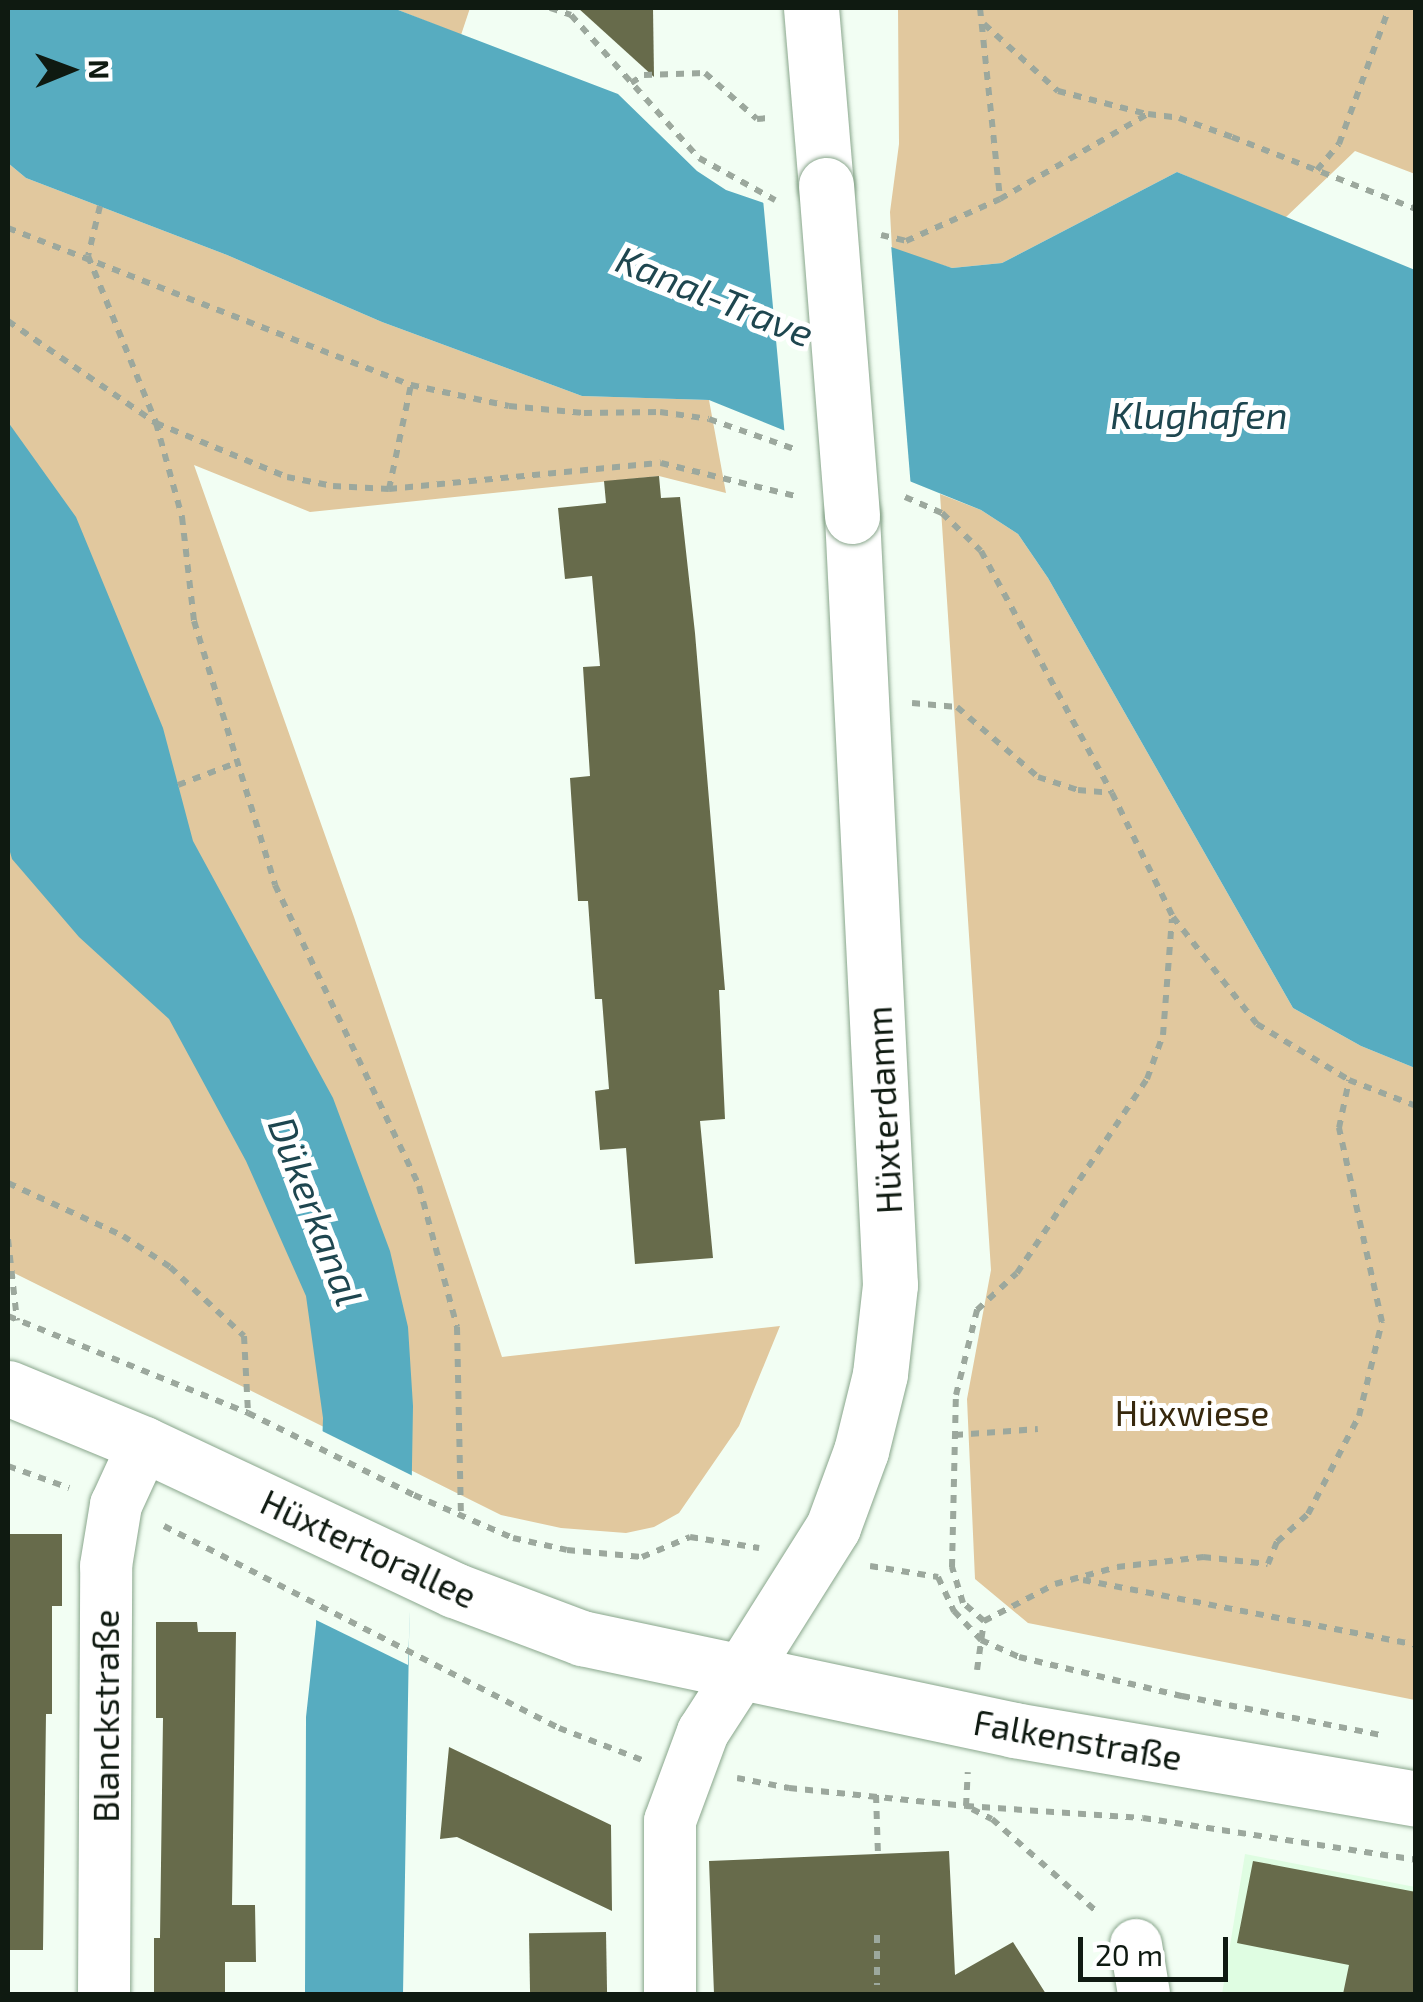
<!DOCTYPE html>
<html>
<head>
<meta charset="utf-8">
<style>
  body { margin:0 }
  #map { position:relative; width:1423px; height:2002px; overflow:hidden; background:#f2fef3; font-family:"Exo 2",sans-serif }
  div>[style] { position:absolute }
  .built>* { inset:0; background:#dffde2 }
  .green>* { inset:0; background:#e1c89e }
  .water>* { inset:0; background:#57acc0 }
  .pier>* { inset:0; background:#f2fef3 }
  .building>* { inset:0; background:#676b4b; transform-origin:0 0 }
  .path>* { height:6px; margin-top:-3px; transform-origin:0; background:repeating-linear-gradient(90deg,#9ca89d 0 8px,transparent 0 16px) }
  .roads { filter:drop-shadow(0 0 2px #89a68c) drop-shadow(0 0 2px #89a68c) }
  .minor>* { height:52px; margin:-26px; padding:0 26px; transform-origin:26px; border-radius:26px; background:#fff }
  .major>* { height:55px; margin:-27.5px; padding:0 27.5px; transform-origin:27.5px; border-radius:27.5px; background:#fff }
  .bridges { filter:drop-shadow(0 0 2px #89a68c) drop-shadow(0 0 2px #89a68c) }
  .major-bridge>* { height:55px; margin:-27.5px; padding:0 27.5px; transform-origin:27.5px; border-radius:27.5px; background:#fff }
  span { translate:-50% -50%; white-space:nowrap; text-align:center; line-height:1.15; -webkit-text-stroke:10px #fff; paint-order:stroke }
  .street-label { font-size:35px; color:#0f1a11 }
  .park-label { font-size:35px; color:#37280d }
  .water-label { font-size:38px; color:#1e464f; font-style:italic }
  .frame { position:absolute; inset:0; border:10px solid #0f1a11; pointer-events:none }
  .north { position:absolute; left:20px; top:20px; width:100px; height:100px; -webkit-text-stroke:8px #fff; paint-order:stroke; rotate:89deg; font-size:28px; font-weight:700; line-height:40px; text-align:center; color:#0f1a11 }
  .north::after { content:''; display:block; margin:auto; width:35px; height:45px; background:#0f1a11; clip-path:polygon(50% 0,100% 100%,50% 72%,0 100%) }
  .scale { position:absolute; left:1078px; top:1937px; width:150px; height:45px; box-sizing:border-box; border:5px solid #0f1a11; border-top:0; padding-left:12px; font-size:30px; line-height:35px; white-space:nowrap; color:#0f1a11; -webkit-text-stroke:8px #fff; paint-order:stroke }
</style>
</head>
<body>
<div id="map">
  <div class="built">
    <i style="clip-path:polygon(1245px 1854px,1415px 1887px,1415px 1994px,1222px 1994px)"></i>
  </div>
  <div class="green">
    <i style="clip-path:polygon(393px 8px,470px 8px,461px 35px)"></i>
    <i style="clip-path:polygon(898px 8px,1415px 8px,1415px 174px,1355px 151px,1285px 218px,1177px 172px,1002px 263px,952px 268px,892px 250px,890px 212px,899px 144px)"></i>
    <i style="clip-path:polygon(8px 163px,26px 178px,227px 255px,382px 322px,582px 396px,709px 400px,726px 493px,659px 476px,310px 512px,194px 465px,354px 917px,502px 1357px,780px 1326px,739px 1426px,679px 1513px,654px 1527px,626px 1533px,561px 1528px,501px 1515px,8px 1270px)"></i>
    <i style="clip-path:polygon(940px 494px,981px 510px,1018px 534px,1048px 578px,1293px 1008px,1361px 1046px,1415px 1068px,1415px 1700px,1028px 1623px,975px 1579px,967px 1399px,991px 1270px)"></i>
  </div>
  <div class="water">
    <i style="clip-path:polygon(8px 8px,393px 8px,618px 94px,697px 171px,726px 190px,952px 268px,1002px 263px,1177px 172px,1415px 270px,1415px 1068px,1361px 1046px,1293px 1008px,1048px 578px,1018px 534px,981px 510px,709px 400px,582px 396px,382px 322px,227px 255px,26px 178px,8px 163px)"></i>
    <i style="clip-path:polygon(8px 422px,76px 517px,163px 728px,193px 841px,333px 1098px,390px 1251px,408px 1327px,413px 1406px,403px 1994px,305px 1994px,306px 1717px,316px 1625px,323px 1418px,306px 1296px,246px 1161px,169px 1019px,79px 937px,12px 859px,8px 845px)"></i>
  </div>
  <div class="pier">
    <i style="clip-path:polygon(763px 199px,891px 244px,911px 488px,785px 437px)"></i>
    <i style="clip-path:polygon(318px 1429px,415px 1477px,408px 1665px,314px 1619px)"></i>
  </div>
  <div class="building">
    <i style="clip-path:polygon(578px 8px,653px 8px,654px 77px)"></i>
    <i style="clip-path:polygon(659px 476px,661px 498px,680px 497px,695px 633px,725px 990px,719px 990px,725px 1119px,700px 1121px,713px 1258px,635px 1264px,626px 1148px,600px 1150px,595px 1091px,609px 1089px,602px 999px,595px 999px,588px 901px,578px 901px,570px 778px,590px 776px,583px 667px,600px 666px,592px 576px,565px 579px,558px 508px,606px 503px,604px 481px)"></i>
    <i style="clip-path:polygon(8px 1534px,62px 1534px,62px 1606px,52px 1606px,52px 1714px,46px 1714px,43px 1950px,8px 1950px)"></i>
    <i style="clip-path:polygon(156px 1622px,197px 1622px,198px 1632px,236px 1632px,232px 1905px,255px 1905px,256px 1962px,225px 1962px,225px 1994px,154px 1994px,154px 1938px,160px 1938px,163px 1718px,156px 1718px)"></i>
    <i style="clip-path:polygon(449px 1747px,611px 1825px,612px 1911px,457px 1837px,440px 1839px)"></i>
    <i style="clip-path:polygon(949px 1851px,955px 1975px,1013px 1942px,1046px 1994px,714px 1994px,709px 1861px)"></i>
    <i style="clip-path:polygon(1253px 1861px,1416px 1892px,1416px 1994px,1343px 1994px,1349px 1965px,1237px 1943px)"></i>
    <i style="left:606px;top:1932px;width:62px;height:77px;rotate:89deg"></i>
  </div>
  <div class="path">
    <i style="left:550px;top:8px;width:22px;rotate:18deg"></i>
    <i style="left:571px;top:15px;width:192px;rotate:48.2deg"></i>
    <i style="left:699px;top:158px;width:87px;rotate:28.9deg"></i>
    <i style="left:980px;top:8px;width:192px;rotate:84deg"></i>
    <i style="left:984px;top:24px;width:100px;rotate:42.2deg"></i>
    <i style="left:1058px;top:91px;width:91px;rotate:14.6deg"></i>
    <i style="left:631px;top:83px;width:15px;rotate:-32deg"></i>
    <i style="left:644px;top:75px;width:61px;rotate:-1.9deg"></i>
    <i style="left:705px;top:73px;width:69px;rotate:41.5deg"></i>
    <i style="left:757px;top:119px;width:11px;rotate:-5deg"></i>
    <i style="left:1317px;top:170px;width:34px;rotate:-50deg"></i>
    <i style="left:1339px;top:144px;width:145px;rotate:-69.8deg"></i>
    <i style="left:100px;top:206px;width:51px;rotate:103.5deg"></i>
    <i style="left:88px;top:256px;width:180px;rotate:67.8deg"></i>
    <i style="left:156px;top:423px;width:98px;rotate:74.5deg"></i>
    <i style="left:182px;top:517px;width:105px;rotate:83.4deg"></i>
    <i style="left:194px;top:621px;width:276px;rotate:72.9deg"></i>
    <i style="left:275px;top:885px;width:334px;rotate:64.4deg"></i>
    <i style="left:419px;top:1186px;width:146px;rotate:74.9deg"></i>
    <i style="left:457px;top:1327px;width:189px;rotate:88.8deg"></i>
    <i style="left:8px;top:228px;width:433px;rotate:21.3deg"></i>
    <i style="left:411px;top:385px;width:100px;rotate:12.1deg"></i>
    <i style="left:509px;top:406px;width:75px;rotate:5.3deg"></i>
    <i style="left:584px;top:413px;width:76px;rotate:-0.8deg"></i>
    <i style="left:660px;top:412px;width:49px;rotate:8.1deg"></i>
    <i style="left:709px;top:419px;width:93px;rotate:19.4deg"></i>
    <i style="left:881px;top:235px;width:26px;rotate:13deg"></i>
    <i style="left:906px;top:241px;width:103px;rotate:-24.1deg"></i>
    <i style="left:1000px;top:199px;width:171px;rotate:-29.9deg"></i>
    <i style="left:1148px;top:114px;width:31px;rotate:7deg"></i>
    <i style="left:1179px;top:118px;width:56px;rotate:19.7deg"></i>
    <i style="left:1232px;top:137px;width:198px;rotate:21.4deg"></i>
    <i style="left:8px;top:321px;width:180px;rotate:34.6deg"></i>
    <i style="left:156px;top:423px;width:142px;rotate:22.4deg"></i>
    <i style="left:287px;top:477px;width:47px;rotate:11.1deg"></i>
    <i style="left:333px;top:486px;width:56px;rotate:3.1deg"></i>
    <i style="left:389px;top:489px;width:273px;rotate:-5.5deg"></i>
    <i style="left:661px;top:463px;width:142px;rotate:13.8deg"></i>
    <i style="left:389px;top:489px;width:106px;rotate:-78.1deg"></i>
    <i style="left:905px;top:497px;width:40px;rotate:23.4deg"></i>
    <i style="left:942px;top:513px;width:54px;rotate:44.3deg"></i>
    <i style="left:981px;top:551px;width:275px;rotate:61.6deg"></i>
    <i style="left:1112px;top:793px;width:138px;rotate:63.8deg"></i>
    <i style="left:1173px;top:917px;width:136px;rotate:51.9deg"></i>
    <i style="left:1257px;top:1024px;width:108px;rotate:31.3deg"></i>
    <i style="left:1349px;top:1080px;width:72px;rotate:21.2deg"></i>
    <i style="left:912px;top:703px;width:45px;rotate:5.1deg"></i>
    <i style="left:957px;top:707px;width:107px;rotate:40.8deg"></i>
    <i style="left:1038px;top:777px;width:42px;rotate:18deg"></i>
    <i style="left:1078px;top:790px;width:33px;rotate:5deg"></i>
    <i style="left:178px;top:785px;width:62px;rotate:-20.8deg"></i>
    <i style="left:8px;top:1183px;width:127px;rotate:24.7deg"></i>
    <i style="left:123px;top:1236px;width:56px;rotate:33.4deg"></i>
    <i style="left:170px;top:1267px;width:101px;rotate:43deg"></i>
    <i style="left:244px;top:1336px;width:77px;rotate:87deg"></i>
    <i style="left:8px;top:1239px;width:82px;rotate:83.7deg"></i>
    <i style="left:8px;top:1316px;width:259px;rotate:22deg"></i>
    <i style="left:248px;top:1413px;width:185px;rotate:26.3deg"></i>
    <i style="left:414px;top:1495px;width:108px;rotate:23.5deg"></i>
    <i style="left:513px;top:1538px;width:55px;rotate:12.5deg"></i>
    <i style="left:567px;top:1550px;width:75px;rotate:5.3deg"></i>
    <i style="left:642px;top:1557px;width:52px;rotate:-22.6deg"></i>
    <i style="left:690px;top:1537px;width:70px;rotate:9.1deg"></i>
    <i style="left:955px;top:1435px;width:83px;rotate:-4.1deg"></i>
    <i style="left:8px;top:1466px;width:65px;rotate:19.8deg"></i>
    <i style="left:164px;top:1526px;width:444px;rotate:27.1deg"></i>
    <i style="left:559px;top:1728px;width:89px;rotate:21.1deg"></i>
    <i style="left:870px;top:1566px;width:69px;rotate:9.2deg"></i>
    <i style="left:938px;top:1577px;width:38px;rotate:65deg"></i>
    <i style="left:954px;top:1611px;width:40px;rotate:47deg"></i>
    <i style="left:981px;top:1640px;width:42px;rotate:24.1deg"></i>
    <i style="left:1019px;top:1657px;width:168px;rotate:13.5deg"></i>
    <i style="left:1182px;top:1696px;width:202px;rotate:11.1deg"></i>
    <i style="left:1083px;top:1580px;width:339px;rotate:11deg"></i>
    <i style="left:984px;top:1621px;width:80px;rotate:-27.5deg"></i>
    <i style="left:1055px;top:1584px;width:64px;rotate:-15.3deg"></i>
    <i style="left:1117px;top:1567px;width:87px;rotate:-6.6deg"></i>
    <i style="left:1203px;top:1557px;width:65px;rotate:6.1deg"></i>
    <i style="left:1268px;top:1564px;width:24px;rotate:-68deg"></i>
    <i style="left:1277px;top:1542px;width:42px;rotate:-42.1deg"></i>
    <i style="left:1308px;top:1514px;width:110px;rotate:-62.5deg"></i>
    <i style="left:1359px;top:1416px;width:97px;rotate:-76.3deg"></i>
    <i style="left:1382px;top:1322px;width:199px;rotate:-102.5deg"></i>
    <i style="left:1339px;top:1128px;width:49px;rotate:-78.2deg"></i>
    <i style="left:984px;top:1621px;width:28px;rotate:-139deg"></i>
    <i style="left:963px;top:1603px;width:38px;rotate:-107deg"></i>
    <i style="left:952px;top:1567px;width:172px;rotate:-88.7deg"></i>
    <i style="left:956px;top:1395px;width:88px;rotate:-76.1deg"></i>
    <i style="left:977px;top:1310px;width:54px;rotate:-42.8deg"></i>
    <i style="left:1017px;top:1273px;width:234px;rotate:-56.2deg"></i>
    <i style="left:1147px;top:1079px;width:47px;rotate:-70deg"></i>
    <i style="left:1163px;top:1035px;width:116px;rotate:-85.6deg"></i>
    <i style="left:977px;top:1670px;width:49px;rotate:-81.9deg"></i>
    <i style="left:737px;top:1778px;width:53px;rotate:10.9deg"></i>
    <i style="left:789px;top:1788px;width:178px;rotate:5.8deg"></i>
    <i style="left:966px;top:1806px;width:177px;rotate:3.9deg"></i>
    <i style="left:1143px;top:1818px;width:276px;rotate:8.7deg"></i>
    <i style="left:876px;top:1795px;width:60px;rotate:88.1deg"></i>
    <i style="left:966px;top:1806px;width:34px;rotate:-87deg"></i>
    <i style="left:972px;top:1809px;width:22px;rotate:27deg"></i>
    <i style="left:992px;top:1819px;width:140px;rotate:41.5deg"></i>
    <i style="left:877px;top:1935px;width:50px;rotate:90deg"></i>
  </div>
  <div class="roads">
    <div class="minor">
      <i style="left:1136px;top:1945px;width:50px;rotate:80.7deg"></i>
      <i style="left:104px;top:1994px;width:428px;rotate:-89.7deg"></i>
      <i style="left:106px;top:1566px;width:62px;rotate:-80.7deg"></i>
      <i style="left:116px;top:1505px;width:67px;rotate:-65.3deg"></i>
      <i style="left:670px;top:1994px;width:173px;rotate:-90deg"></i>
      <i style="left:670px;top:1821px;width:95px;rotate:-69.7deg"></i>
      <i style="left:703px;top:1732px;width:74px;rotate:-57.2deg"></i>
    </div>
    <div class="major">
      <i style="left:811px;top:8px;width:178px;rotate:85.2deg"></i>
      <i style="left:8px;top:1388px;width:147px;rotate:22.4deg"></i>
      <i style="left:144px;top:1444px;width:343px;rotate:25.2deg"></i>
      <i style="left:454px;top:1590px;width:137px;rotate:20.6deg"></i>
      <i style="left:582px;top:1638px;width:442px;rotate:12deg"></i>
      <i style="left:1014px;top:1730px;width:408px;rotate:9.7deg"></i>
      <i style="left:743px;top:1670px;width:169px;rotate:-57.8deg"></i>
      <i style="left:833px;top:1527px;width:81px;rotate:-69.8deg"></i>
      <i style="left:861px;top:1451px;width:79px;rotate:-76.1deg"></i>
      <i style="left:880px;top:1374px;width:90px;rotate:-83.6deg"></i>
      <i style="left:890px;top:1285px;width:770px;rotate:-92.83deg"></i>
    </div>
  </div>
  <div class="bridges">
    <div class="major-bridge">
      <i style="left:826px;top:185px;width:332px;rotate:85.5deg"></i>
    </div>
  </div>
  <div class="street-label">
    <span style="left:883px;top:1110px;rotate:-93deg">Hüxterdamm</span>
    <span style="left:369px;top:1548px;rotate:25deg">Hüxtertorallee</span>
    <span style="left:105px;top:1716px;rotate:-90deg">Blanckstraße</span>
    <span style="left:1078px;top:1739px;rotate:10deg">Falkenstraße</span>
  </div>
  <div class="park-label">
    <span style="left:1192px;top:1412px">Hüxwiese</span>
  </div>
  <div class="water-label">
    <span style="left:715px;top:296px;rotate:22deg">Kanal-Trave</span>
    <span style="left:1199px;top:415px">Klughafen</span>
    <span style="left:316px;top:1211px;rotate:69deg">Dükerkanal</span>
  </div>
  <div class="frame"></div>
  <div class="north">N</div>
  <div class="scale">20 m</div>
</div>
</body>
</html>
